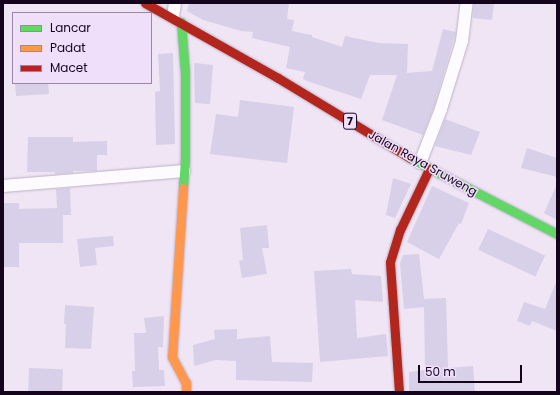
<!DOCTYPE html>
<html>
<head>
<meta charset="utf-8">
<style>
  body { margin:0 }
  #map { position:relative; width:560px; height:395px; overflow:hidden; background:#efe5f5; font-family:Poppins,sans-serif }
  div>[style] { position:absolute }
  .building>* { inset:0; background:#d8d0e8; transform-origin:0 0 }
  .roads { filter:drop-shadow(0 0 1px #bcb1c4) drop-shadow(0 0 1px #bcb1c4) }
  .street>* { height:12px; margin:-6px; padding:0 6px; transform-origin:6px; border-radius:6px; background:#fdfbfe }
  .fast>* { height:9px; margin:-4.5px; padding:0 4.5px; transform-origin:4.5px; border-radius:4.5px; background:#63d668 }
  .slow>* { height:9px; margin:-4.5px; padding:0 4.5px; transform-origin:4.5px; border-radius:4.5px; background:#ff974d }
  .jam>* { height:9px; margin:-4.5px; padding:0 4.5px; transform-origin:4.5px; border-radius:4.5px; background:#b3261e }
  span { translate:-50% -50%; white-space:nowrap; text-align:center; line-height:1.15; -webkit-text-stroke:3px #f0dffb; paint-order:stroke }
  .shield-label span { padding:1px 3px; background:#f0dffb; border:1px solid; border-radius:3px; -webkit-text-stroke-width:0 }
  .shield-label { font-size:11px; color:#14051d; font-weight:700 }
  .street-label { font-size:12px; color:#14051d }
  .frame { position:absolute; inset:0; border:4px solid #14051d; pointer-events:none }
  .legend { position:absolute; left:12px; top:12px; width:140px; height:72px; box-sizing:border-box; background:#f0dffb; border:1px solid #9888a2; margin:0; padding:5px 7px; list-style:none; font-size:12px; color:#14051d }
  .legend li { display:flex; align-items:center; gap:8px; height:20px }
  .legend b { width:20px; border:1px solid #9888a2 }
  .scale { position:absolute; left:418px; top:365px; width:104px; height:18px; box-sizing:border-box; border:2px solid #14051d; border-top:0; padding-left:5px; font-size:12px; line-height:14px; white-space:nowrap; color:#14051d; -webkit-text-stroke:3px #f0dffb; paint-order:stroke }
</style>
</head>
<body>
<div id="map">
  <div class="building">
    <i style="clip-path:polygon(189px 3px,289px 3px,287px 19px,294px 20px,292px 31px,312px 35px,312px 37px,342px 47px,345px 36px,379px 43px,408px 44px,407px 73px,432px 71px,443px 29px,456px 32px,434px 107px,423px 135px,382px 120px,397px 75px,370px 75px,361px 99px,307px 81px,303px 79px,305px 72px,286px 68px,290px 47px,252px 38px,253px 32px,241px 31px,203px 20px,187px 11px)"></i>
    <i style="clip-path:polygon(474px 3px,494px 3px,492px 20px,473px 18px)"></i>
    <i style="clip-path:polygon(173px 53px,175px 144px,156px 145px,155px 92px,160px 91px,158px 54px)"></i>
    <i style="clip-path:polygon(194px 63px,213px 65px,210px 104px,195px 103px)"></i>
    <i style="clip-path:polygon(15px 83px,48px 83px,49px 94px,16px 96px)"></i>
    <i style="clip-path:polygon(240px 100px,294px 107px,287px 163px,210px 154px,216px 114px,238px 117px)"></i>
    <i style="clip-path:polygon(445px 119px,480px 132px,471px 155px,435px 146px)"></i>
    <i style="clip-path:polygon(28px 137px,73px 137px,73px 142px,107px 141px,107px 155px,97px 155px,97px 171px,73px 171px,73px 173px,55px 174px,55px 172px,27px 172px)"></i>
    <i style="clip-path:polygon(527px 148px,557px 158px,557px 177px,521px 168px)"></i>
    <i style="clip-path:polygon(393px 178px,411px 184px,395px 218px,386px 215px)"></i>
    <i style="clip-path:polygon(557px 184px,557px 220px,544px 213px)"></i>
    <i style="clip-path:polygon(432px 186px,469px 203px,461px 224px,459px 223px,439px 259px,407px 242px)"></i>
    <i style="clip-path:polygon(70px 188px,71px 215px,63px 215px,63px 243px,19px 243px,19px 267px,3px 267px,3px 203px,19px 203px,19px 209px,57px 208px,56px 189px)"></i>
    <i style="clip-path:polygon(267px 225px,269px 248px,262px 248px,267px 274px,242px 278px,239px 261px,243px 260px,240px 228px)"></i>
    <i style="left:488px;top:229px;width:63px;height:23px;rotate:25deg"></i>
    <i style="clip-path:polygon(113px 236px,114px 246px,95px 248px,97px 265px,80px 267px,77px 239px)"></i>
    <i style="clip-path:polygon(419px 254px,424px 299px,446px 298px,448px 368px,473px 366px,475px 392px,409px 392px,409px 372px,425px 370px,424px 307px,404px 309px,400px 263px,403px 255px)"></i>
    <i style="clip-path:polygon(351px 269px,352px 274px,381px 276px,383px 302px,355px 300px,357px 338px,386px 334px,388px 356px,320px 362px,314px 271px)"></i>
    <i style="clip-path:polygon(557px 280px,557px 331px,532px 321px,530px 326px,517px 321px,524px 302px,545px 309px)"></i>
    <i style="clip-path:polygon(65px 305px,94px 307px,91px 349px,65px 348px,66px 324px,64px 324px)"></i>
    <i style="clip-path:polygon(164px 316px,163px 347px,158px 347px,159px 370px,164px 370px,165px 386px,133px 387px,132px 371px,135px 371px,134px 333px,146px 333px,144px 318px)"></i>
    <i style="clip-path:polygon(237px 329px,237px 339px,270px 336px,272px 362px,313px 363px,312px 382px,236px 380px,236px 361px,216px 360px,194px 366px,193px 345px,215px 339px,214px 330px)"></i>
    <i style="left:29px;top:368px;width:34px;height:24px;rotate:2deg"></i>
  </div>
  <div class="roads">
    <div class="street">
      <i style="left:173px;top:17px;width:14px;rotate:-82deg"></i>
      <i style="left:420px;top:163px;width:58px;rotate:-68.7deg"></i>
      <i style="left:441px;top:109px;width:71px;rotate:-72.8deg"></i>
      <i style="left:462px;top:41px;width:38px;rotate:-83deg"></i>
      <i style="left:3px;top:186px;width:182px;rotate:-4.7deg"></i>
    </div>
    <div class="fast">
      <i style="left:181px;top:22px;width:51px;rotate:85.5deg"></i>
      <i style="left:185px;top:73px;width:86px;rotate:90deg"></i>
      <i style="left:185px;top:159px;width:29px;rotate:94deg"></i>
      <i style="left:410px;top:158px;width:165px;rotate:27.3deg"></i>
    </div>
    <div class="slow">
      <i style="left:183px;top:188px;width:169px;rotate:93.7deg"></i>
      <i style="left:172px;top:357px;width:30px;rotate:62deg"></i>
      <i style="left:186px;top:383px;width:9px;rotate:90deg"></i>
    </div>
    <div class="jam">
      <i style="left:145px;top:3px;width:153px;rotate:29.4deg"></i>
      <i style="left:278px;top:78px;width:154px;rotate:31.2deg"></i>
      <i style="left:399px;top:392px;width:130px;rotate:-94deg"></i>
      <i style="left:390px;top:262px;width:34px;rotate:-73deg"></i>
      <i style="left:400px;top:230px;width:68px;rotate:-64.6deg"></i>
    </div>
  </div>
  <div class="shield-label">
    <span style="left:350px;top:121px">7</span>
  </div>
  <div class="street-label">
    <span style="left:423px;top:163px;rotate:29deg">Jalan Raya Sruweng</span>
  </div>
  <div class="frame"></div>
  <ul class="legend">
  <li><b style="height:5px;background:#63d668"></b>Lancar</li>
  <li><b style="height:5px;background:#ff974d"></b>Padat</li>
  <li><b style="height:5px;background:#b3261e"></b>Macet</li>
  </ul>
  <div class="scale">50 m</div>
</div>
</body>
</html>
